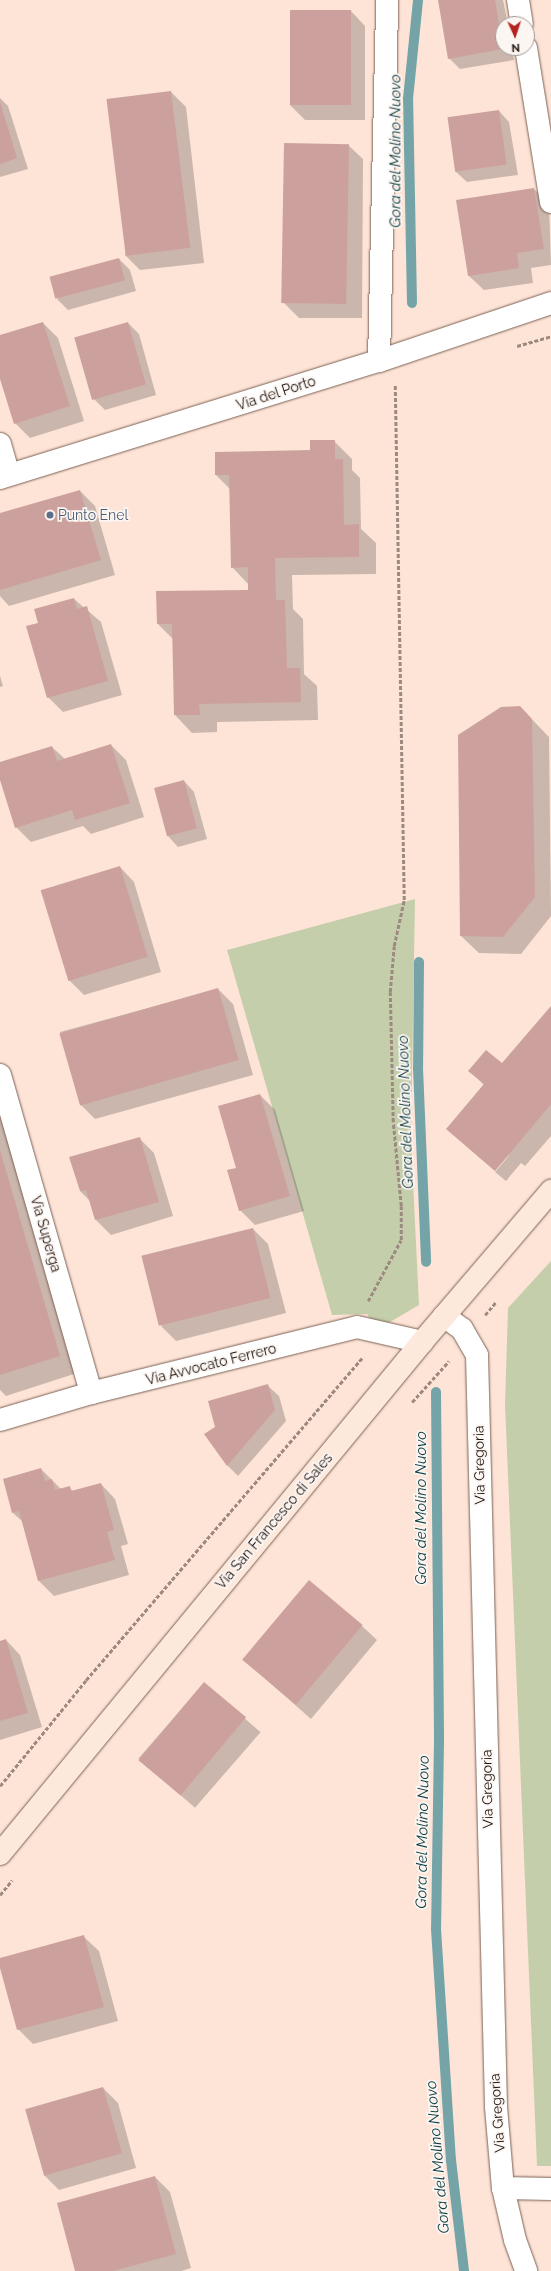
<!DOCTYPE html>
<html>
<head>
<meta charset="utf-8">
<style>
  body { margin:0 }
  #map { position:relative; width:551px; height:2271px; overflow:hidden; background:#fde4d7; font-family:Raleway,sans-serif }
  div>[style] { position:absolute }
  .green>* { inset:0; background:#c5ceab }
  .shadow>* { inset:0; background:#0003; transform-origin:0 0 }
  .stream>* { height:10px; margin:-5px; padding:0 5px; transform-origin:5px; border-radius:5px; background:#74a4a8 }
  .building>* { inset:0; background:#cca19d; transform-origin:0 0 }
  .path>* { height:2.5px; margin-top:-1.25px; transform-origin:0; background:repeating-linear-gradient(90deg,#9c897f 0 4px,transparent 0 6px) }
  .roads { filter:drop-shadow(0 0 1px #7c6153) drop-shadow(0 0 1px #7c6153) }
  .street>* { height:22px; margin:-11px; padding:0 11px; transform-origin:11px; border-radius:11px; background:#fff }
  .secondary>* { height:22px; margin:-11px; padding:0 11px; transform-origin:11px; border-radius:11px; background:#fde8dc }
  .dots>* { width:11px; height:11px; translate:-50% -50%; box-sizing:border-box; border:2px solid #fcf6f3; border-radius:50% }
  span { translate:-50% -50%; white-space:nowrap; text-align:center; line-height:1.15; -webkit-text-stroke:3.5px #fcf6f3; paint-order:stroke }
  .street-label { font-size:14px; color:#1d120c }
  .service-label { font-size:14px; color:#4e5e75 }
  .left { translate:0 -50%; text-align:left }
  .water-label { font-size:15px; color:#0c3c3f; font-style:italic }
  .north { position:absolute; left:495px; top:16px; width:40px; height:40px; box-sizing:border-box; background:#fcf6f3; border:1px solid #a39b97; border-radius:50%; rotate:177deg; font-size:11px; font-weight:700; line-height:16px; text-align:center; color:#1d120c }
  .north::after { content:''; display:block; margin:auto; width:14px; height:18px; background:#b3231f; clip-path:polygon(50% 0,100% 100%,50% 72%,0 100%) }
</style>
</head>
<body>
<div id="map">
  <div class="green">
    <i style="clip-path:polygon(415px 899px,411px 1140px,419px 1305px,378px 1329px,367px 1314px,332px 1315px,227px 950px)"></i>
    <i style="clip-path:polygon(551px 1261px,551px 2166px,537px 2166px,505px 1404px,508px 1308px)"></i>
  </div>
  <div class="shadow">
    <i style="clip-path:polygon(439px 0,503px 0,508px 24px,503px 24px,503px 48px,512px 48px,514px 60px,460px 69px,449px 58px)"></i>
    <i style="clip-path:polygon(351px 11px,365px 26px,365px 120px,305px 120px,290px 105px)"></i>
    <i style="clip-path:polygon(171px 92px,186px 107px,204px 263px,140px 270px,125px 255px)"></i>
    <i style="clip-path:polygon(0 98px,8px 106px,28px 169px,0 177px)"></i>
    <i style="clip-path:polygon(499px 111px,509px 122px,518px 175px,467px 182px,456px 172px)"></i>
    <i style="clip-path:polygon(348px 145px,363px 159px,362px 318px,299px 318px,284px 303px)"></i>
    <i style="clip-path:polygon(534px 189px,549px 204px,551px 265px,531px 268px,533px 283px,484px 290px,469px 276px)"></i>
    <i style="clip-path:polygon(119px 259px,130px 270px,136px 291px,68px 310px,57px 299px)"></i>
    <i style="clip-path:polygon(43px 323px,58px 338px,84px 421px,30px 438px,15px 423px,0 375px,0 336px)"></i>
    <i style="clip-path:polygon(128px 323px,139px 334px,156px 395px,105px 410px,94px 399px)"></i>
    <i style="clip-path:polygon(334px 441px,352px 459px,352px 470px,360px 478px,361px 529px,376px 543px,376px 574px,292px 575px,293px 609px,303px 619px,304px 674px,317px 686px,318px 720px,217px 722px,217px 732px,192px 733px,175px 715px,173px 639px,158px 624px,249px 591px,249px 585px,232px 567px,230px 489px,216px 475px,311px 451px)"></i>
    <i style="clip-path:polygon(80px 491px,95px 506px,115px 575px,9px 606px,0 596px,0 514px)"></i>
    <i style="clip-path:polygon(74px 599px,101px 622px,122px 695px,63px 712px,48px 697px,40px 623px)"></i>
    <i style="clip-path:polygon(0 676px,3px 686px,0 687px)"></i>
    <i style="clip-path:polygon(520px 707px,549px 737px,551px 916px,521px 954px,479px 953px,461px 936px)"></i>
    <i style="clip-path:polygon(111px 745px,126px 760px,144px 817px,91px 834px,83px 826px,31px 842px,16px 827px,0 777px,0 763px,52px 747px,65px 759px)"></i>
    <i style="clip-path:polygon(184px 781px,194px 792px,207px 839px,178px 847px,168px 836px)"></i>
    <i style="clip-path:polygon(120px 867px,134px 882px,161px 972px,84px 995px,69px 980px)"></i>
    <i style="clip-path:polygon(218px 989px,233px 1004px,253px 1075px,95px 1119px,80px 1104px,60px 1032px)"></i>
    <i style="clip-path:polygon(551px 1007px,551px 1136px,525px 1166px,521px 1163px,506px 1181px,495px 1172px,511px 1153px,494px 1170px,447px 1129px,484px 1085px,470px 1071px,502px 1064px)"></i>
    <i style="clip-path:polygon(260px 1095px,275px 1110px,304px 1211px,255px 1225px,240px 1210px,237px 1169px)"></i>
    <i style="clip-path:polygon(0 1107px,77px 1373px,6px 1396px,0 1390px)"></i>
    <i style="clip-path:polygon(139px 1138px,154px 1153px,173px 1216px,111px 1235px,96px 1220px,90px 1201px,80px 1191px)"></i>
    <i style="clip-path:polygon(253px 1229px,268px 1244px,286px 1313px,176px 1341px,161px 1326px)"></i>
    <i style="clip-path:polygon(268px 1386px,279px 1396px,286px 1421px,238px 1476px,227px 1465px)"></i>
    <i style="clip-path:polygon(41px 1469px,61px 1489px,69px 1487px,74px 1492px,101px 1484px,115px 1499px,128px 1544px,121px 1546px,129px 1575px,54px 1596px,39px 1581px,23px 1522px,13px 1513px,4px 1479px)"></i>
    <i style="clip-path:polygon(362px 1626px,377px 1640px,311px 1719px,244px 1660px)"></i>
    <i style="clip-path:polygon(6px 1640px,20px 1655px,42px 1727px,0 1740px,0 1642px)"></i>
    <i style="left:204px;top:1683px;width:75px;height:100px;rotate:41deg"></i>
    <i style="clip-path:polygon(84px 1937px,99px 1951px,118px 2021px,33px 2044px,18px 2029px,0 1960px)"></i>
    <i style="clip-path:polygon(103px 2088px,118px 2103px,136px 2168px,59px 2190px,44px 2175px)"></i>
    <i style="clip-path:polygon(155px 2177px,170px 2192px,191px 2268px,181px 2271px,76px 2271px)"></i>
  </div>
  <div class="stream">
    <i style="left:412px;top:303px;width:204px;rotate:-91.1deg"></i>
    <i style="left:408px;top:99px;width:100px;rotate:-84.2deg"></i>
    <i style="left:419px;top:962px;width:106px;rotate:90.5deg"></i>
    <i style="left:418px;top:1068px;width:194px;rotate:87.6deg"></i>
    <i style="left:436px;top:1392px;width:349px;rotate:89.5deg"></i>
    <i style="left:439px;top:1741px;width:188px;rotate:90.9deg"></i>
    <i style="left:436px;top:1929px;width:231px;rotate:86.3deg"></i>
    <i style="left:451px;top:2160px;width:112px;rotate:83.3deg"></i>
  </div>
  <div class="building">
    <i style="clip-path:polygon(438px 0,495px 0,503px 49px,448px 59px)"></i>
    <i style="left:290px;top:10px;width:61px;height:95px"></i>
    <i style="left:171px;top:91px;width:158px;height:65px;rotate:83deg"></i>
    <i style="clip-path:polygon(0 102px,17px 158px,0 164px)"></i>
    <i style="left:499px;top:110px;width:55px;height:52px;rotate:82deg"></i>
    <i style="left:284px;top:143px;width:65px;height:160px;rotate:1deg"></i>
    <i style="clip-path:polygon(534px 188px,544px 249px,517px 253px,519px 268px,468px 276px,456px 200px)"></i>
    <i style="left:119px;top:258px;width:23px;height:72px;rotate:75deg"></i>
    <i style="clip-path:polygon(43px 322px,70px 406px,14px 424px,0 379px,0 335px)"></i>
    <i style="left:128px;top:322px;width:65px;height:56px;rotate:74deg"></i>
    <i style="clip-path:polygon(310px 440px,335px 440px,335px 459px,343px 459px,344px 525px,359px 524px,359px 557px,275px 558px,276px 600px,285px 600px,287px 668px,300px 668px,301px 702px,199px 704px,200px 715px,174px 715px,172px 624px,157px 624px,156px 591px,248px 590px,248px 567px,231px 568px,229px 475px,215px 475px,215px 452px,310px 450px)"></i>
    <i style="clip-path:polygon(80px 490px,101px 560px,0 590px,0 513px)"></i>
    <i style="clip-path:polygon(74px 598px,77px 609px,87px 606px,108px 681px,47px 698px,26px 626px,38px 623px,34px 609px)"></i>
    <i style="clip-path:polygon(520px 706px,532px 719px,535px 897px,503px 937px,460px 936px,458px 735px,501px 707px)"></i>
    <i style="clip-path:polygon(111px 744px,130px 803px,75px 820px,72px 810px,15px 828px,0 780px,0 762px,52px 746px,57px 761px)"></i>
    <i style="left:184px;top:780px;width:50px;height:31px;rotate:75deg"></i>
    <i style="left:120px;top:866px;width:95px;height:83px;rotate:73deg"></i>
    <i style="left:218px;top:988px;width:75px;height:165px;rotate:74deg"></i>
    <i style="clip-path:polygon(551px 1006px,551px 1104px,495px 1171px,446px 1129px,484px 1084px,468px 1071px,486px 1050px,502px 1063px)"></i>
    <i style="clip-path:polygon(260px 1094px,290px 1196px,239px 1211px,227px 1170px,236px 1168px,218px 1106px)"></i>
    <i style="clip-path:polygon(140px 1137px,159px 1202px,95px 1220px,86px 1190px,80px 1191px,69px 1157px)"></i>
    <i style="clip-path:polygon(0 1150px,60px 1356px,0 1375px)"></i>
    <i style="left:253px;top:1228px;width:72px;height:115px;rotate:76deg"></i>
    <i style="clip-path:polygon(268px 1384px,275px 1410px,227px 1466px,204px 1434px,215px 1427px,208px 1401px)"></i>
    <i style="clip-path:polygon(41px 1468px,45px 1481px,52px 1479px,55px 1490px,70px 1486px,71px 1491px,101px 1483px,114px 1530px,107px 1532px,115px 1560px,38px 1581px,19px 1511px,12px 1513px,3px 1479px)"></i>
    <i style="left:309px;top:1580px;width:70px;height:104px;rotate:40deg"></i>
    <i style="clip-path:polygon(6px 1639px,28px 1713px,0 1721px,0 1641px)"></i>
    <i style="left:204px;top:1682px;width:55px;height:102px;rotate:40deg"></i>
    <i style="clip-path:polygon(84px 1935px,104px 2007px,17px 2030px,0 1968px,0 1958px)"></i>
    <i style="left:103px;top:2087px;width:69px;height:81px;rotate:74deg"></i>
    <i style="clip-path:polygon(155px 2176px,176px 2254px,113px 2271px,75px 2271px,57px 2203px)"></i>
  </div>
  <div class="path">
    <i style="left:517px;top:346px;width:35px;rotate:-16deg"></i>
    <i style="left:368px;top:1301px;width:69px;rotate:-61.6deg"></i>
    <i style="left:401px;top:1240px;width:34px;rotate:-90deg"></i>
    <i style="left:401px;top:1206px;width:84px;rotate:-95.4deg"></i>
    <i style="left:393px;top:1122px;width:130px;rotate:-91.3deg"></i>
    <i style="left:390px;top:992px;width:46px;rotate:-85deg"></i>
    <i style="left:394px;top:946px;width:47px;rotate:-77.7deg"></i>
    <i style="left:404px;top:900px;width:516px;rotate:-91deg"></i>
    <i style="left:485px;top:1315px;width:17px;rotate:-50deg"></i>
    <i style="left:412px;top:1402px;width:55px;rotate:-47.9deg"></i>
    <i style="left:0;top:1786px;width:136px;rotate:-50.9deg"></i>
    <i style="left:86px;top:1680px;width:426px;rotate:-49.4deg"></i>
    <i style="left:0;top:1895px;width:19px;rotate:-51deg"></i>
  </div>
  <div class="roads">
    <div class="street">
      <i style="left:518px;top:0;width:24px;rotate:81deg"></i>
      <i style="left:526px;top:48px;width:156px;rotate:80.8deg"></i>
      <i style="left:379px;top:361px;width:361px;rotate:-88.7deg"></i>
      <i style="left:0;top:444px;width:32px;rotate:74deg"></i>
      <i style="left:0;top:478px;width:397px;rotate:-17.2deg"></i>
      <i style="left:379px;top:361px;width:182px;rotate:-18.6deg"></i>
      <i style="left:0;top:1075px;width:331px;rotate:74deg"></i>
      <i style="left:444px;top:1316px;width:22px;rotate:36deg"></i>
      <i style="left:462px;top:1329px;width:30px;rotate:60deg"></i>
      <i style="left:477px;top:1355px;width:752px;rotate:88.55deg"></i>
      <i style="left:496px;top:2107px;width:81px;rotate:85.1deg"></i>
      <i style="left:503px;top:2188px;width:53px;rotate:77deg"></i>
      <i style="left:515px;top:2240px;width:33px;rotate:70deg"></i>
      <i style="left:0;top:1420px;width:95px;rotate:-16.5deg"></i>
      <i style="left:91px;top:1393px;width:274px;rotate:-13.9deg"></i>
      <i style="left:357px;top:1327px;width:67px;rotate:13deg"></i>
      <i style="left:503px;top:2188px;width:48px;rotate:1.2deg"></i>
    </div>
    <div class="secondary">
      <i style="left:0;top:1854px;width:663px;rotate:-50.5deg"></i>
      <i style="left:422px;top:1342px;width:199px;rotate:-49.5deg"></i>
    </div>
  </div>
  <div class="dots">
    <i style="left:50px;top:515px;background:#5c6f8a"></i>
  </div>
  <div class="street-label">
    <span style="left:276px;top:393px;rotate:-18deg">Via del Porto</span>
    <span style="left:46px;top:1234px;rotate:74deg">Via Superga</span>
    <span style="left:211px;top:1364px;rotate:-14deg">Via Avvocato Ferrero</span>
    <span style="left:479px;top:1465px;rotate:-91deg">Via Gregoria</span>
    <span style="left:274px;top:1521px;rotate:-50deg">Via San Francesco di Sales</span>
    <span style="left:487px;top:1789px;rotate:-91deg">Via Gregoria</span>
    <span style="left:497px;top:2113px;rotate:-94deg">Via Gregoria</span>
  </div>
  <div class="service-label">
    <span class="left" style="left:58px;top:515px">Punto Enel</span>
  </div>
  <div class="water-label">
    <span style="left:396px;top:151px;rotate:-90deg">Gora del Molino Nuovo</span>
    <span style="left:406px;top:1112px;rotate:-92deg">Gora del Molino Nuovo</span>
    <span style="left:422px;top:1508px;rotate:-90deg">Gora del Molino Nuovo</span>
    <span style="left:423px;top:1832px;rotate:-89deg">Gora del Molino Nuovo</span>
    <span style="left:438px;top:2157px;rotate:-95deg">Gora del Molino Nuovo</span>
  </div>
  <div class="north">N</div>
</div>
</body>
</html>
